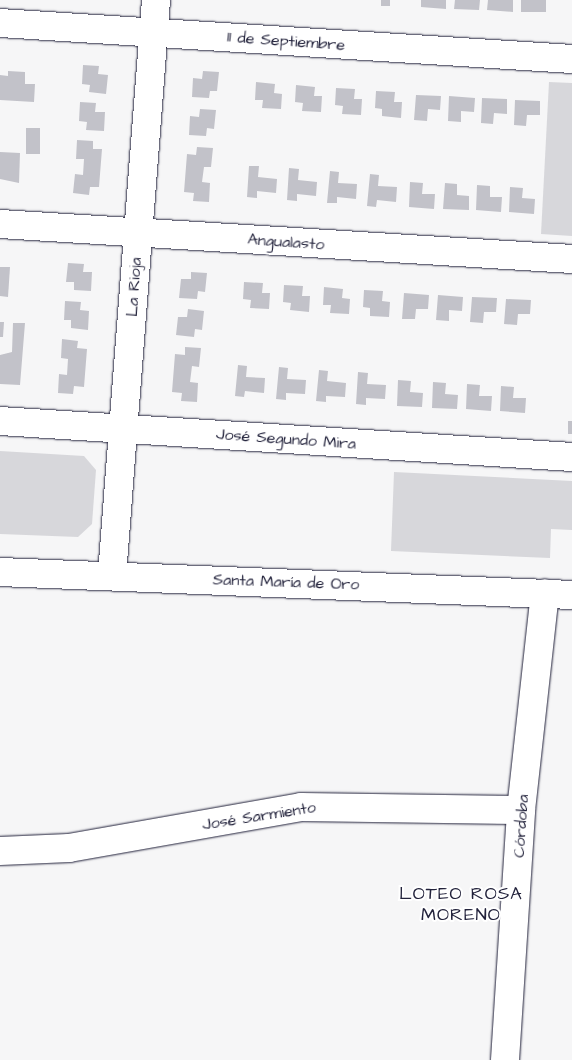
<!DOCTYPE html>
<html>
<head>
<meta charset="utf-8">
<style>
  body { margin:0 }
  #map { position:relative; width:572px; height:1060px; overflow:hidden; background:#f6f6f7; font-family:"Architects Daughter",sans-serif }
  div>[style] { position:absolute }
  .green>* { inset:0; background:#d7d7db }
  .building>* { inset:0; background:#c2c2c9; transform-origin:0 0 }
  .roads { filter:drop-shadow(0 0 1px #22223b) drop-shadow(0 0 1px #22223b) }
  .minor>* { height:28px; margin:-14px; padding:0 14px; transform-origin:14px; border-radius:14px; background:#fff }
  span { translate:-50% -50%; white-space:nowrap; text-align:center; line-height:1.15; -webkit-text-stroke:4px #fff; paint-order:stroke }
  .street-label { font-size:16px; color:#22223b }
  .neighbourhood-label { font-size:18px; color:#22223b; letter-spacing:1px }
</style>
</head>
<body>
<div id="map">
  <div class="green">
    <i style="clip-path:polygon(549px 82px,572px 83px,572px 236px,541px 234px)"></i>
    <i style="clip-path:polygon(0 451px,84px 456px,96px 470px,92px 524px,78px 537px,0 534px)"></i>
    <i style="clip-path:polygon(394px 472px,572px 481px,572px 530px,551px 529px,550px 558px,391px 551px)"></i>
  </div>
  <div class="building">
    <i style="left:381px;top:0;width:9px;height:6px"></i>
    <i style="clip-path:polygon(421px 0,446px 0,446px 9px,421px 7px)"></i>
    <i style="clip-path:polygon(455px 0,480px 0,479px 10px,454px 9px)"></i>
    <i style="clip-path:polygon(488px 0,513px 0,513px 12px,487px 10px)"></i>
    <i style="left:521px;top:0;width:25px;height:12px"></i>
    <i style="clip-path:polygon(83px 65px,99px 66px,98px 74px,108px 75px,106px 94px,89px 92px,90px 85px,82px 84px)"></i>
    <i style="clip-path:polygon(8px 71px,25px 72px,25px 84px,35px 84px,34px 102px,0 100px,0 75px,8px 76px)"></i>
    <i style="clip-path:polygon(203px 71px,219px 72px,217px 91px,210px 91px,209px 98px,192px 97px,193px 78px,202px 79px)"></i>
    <i style="clip-path:polygon(256px 82px,275px 84px,274px 93px,282px 94px,281px 109px,262px 108px,263px 100px,255px 100px)"></i>
    <i style="clip-path:polygon(296px 85px,315px 87px,314px 96px,322px 96px,321px 112px,302px 111px,303px 103px,295px 102px)"></i>
    <i style="clip-path:polygon(336px 88px,355px 89px,354px 99px,362px 99px,361px 115px,342px 114px,343px 106px,335px 105px)"></i>
    <i style="clip-path:polygon(376px 91px,395px 92px,394px 102px,402px 102px,401px 118px,382px 116px,382px 109px,375px 108px)"></i>
    <i style="clip-path:polygon(416px 95px,441px 96px,440px 110px,428px 109px,427px 121px,414px 120px)"></i>
    <i style="clip-path:polygon(449px 96px,475px 98px,474px 112px,461px 111px,461px 122px,448px 121px)"></i>
    <i style="clip-path:polygon(482px 98px,507px 99px,507px 114px,494px 113px,493px 124px,481px 123px)"></i>
    <i style="clip-path:polygon(515px 100px,540px 101px,540px 115px,527px 115px,526px 126px,514px 125px)"></i>
    <i style="clip-path:polygon(80px 102px,96px 103px,95px 112px,105px 112px,104px 131px,86px 130px,87px 122px,79px 121px)"></i>
    <i style="clip-path:polygon(200px 109px,216px 110px,214px 129px,207px 128px,206px 136px,189px 135px,190px 116px,199px 117px)"></i>
    <i style="left:26px;top:128px;width:14px;height:26px"></i>
    <i style="clip-path:polygon(77px 140px,93px 141px,93px 149px,102px 149px,99px 187px,90px 187px,89px 195px,73px 193px,75px 174px,83px 175px,84px 159px,76px 159px)"></i>
    <i style="clip-path:polygon(197px 147px,213px 148px,211px 167px,204px 167px,202px 182px,210px 183px,209px 202px,193px 201px,194px 193px,184px 192px,187px 154px,196px 155px)"></i>
    <i style="clip-path:polygon(0 152px,20px 153px,19px 183px,0 179px)"></i>
    <i style="clip-path:polygon(249px 166px,259px 166px,258px 177px,277px 179px,276px 193px,257px 191px,257px 198px,247px 197px)"></i>
    <i style="clip-path:polygon(289px 168px,299px 169px,298px 180px,317px 182px,316px 196px,297px 194px,297px 201px,287px 200px)"></i>
    <i style="clip-path:polygon(330px 171px,339px 172px,338px 183px,357px 184px,356px 199px,337px 197px,337px 203px,327px 203px)"></i>
    <i style="clip-path:polygon(370px 174px,379px 175px,378px 186px,397px 187px,396px 202px,377px 200px,376px 207px,367px 206px)"></i>
    <i style="clip-path:polygon(410px 182px,423px 183px,422px 194px,435px 194px,434px 209px,409px 207px)"></i>
    <i style="clip-path:polygon(445px 183px,457px 184px,457px 195px,469px 196px,469px 210px,443px 209px)"></i>
    <i style="clip-path:polygon(477px 185px,490px 186px,490px 197px,502px 197px,501px 212px,476px 210px)"></i>
    <i style="clip-path:polygon(510px 187px,523px 188px,522px 198px,535px 199px,534px 214px,509px 212px)"></i>
    <i style="clip-path:polygon(68px 263px,84px 264px,83px 272px,92px 272px,91px 291px,74px 290px,74px 282px,66px 282px)"></i>
    <i style="clip-path:polygon(0 267px,10px 267px,8px 297px,0 296px)"></i>
    <i style="clip-path:polygon(191px 272px,207px 273px,205px 292px,198px 291px,197px 299px,179px 298px,181px 279px,191px 279px)"></i>
    <i style="clip-path:polygon(244px 282px,263px 283px,262px 293px,270px 293px,269px 309px,250px 308px,251px 300px,243px 299px)"></i>
    <i style="clip-path:polygon(284px 285px,303px 286px,302px 296px,310px 296px,309px 312px,290px 310px,291px 303px,283px 302px)"></i>
    <i style="clip-path:polygon(324px 287px,343px 289px,342px 298px,350px 299px,349px 314px,330px 313px,331px 305px,323px 305px)"></i>
    <i style="clip-path:polygon(364px 290px,383px 291px,382px 301px,390px 302px,389px 317px,370px 316px,370px 308px,363px 307px)"></i>
    <i style="clip-path:polygon(404px 293px,429px 295px,428px 309px,416px 309px,415px 319px,402px 319px)"></i>
    <i style="clip-path:polygon(438px 295px,463px 297px,462px 311px,449px 310px,449px 321px,436px 320px)"></i>
    <i style="clip-path:polygon(472px 297px,497px 298px,496px 312px,484px 312px,483px 323px,470px 322px)"></i>
    <i style="clip-path:polygon(506px 299px,531px 300px,530px 314px,518px 314px,517px 325px,504px 324px)"></i>
    <i style="clip-path:polygon(65px 301px,81px 302px,80px 310px,89px 311px,88px 330px,71px 328px,71px 320px,64px 320px)"></i>
    <i style="clip-path:polygon(188px 309px,204px 311px,202px 330px,195px 329px,194px 337px,176px 335px,178px 317px,187px 317px)"></i>
    <i style="clip-path:polygon(0 322px,4px 322px,3px 337px,0 337px)"></i>
    <i style="clip-path:polygon(13px 323px,25px 323px,20px 385px,0 384px,0 355px,12px 352px)"></i>
    <i style="clip-path:polygon(62px 339px,78px 341px,77px 348px,87px 349px,84px 387px,74px 386px,73px 394px,58px 393px,59px 374px,67px 375px,68px 359px,61px 358px)"></i>
    <i style="clip-path:polygon(185px 347px,201px 348px,199px 367px,192px 366px,190px 382px,198px 383px,197px 402px,181px 401px,182px 393px,172px 392px,175px 354px,185px 355px)"></i>
    <i style="clip-path:polygon(238px 365px,247px 366px,246px 377px,265px 378px,264px 393px,245px 391px,244px 397px,235px 396px)"></i>
    <i style="clip-path:polygon(279px 367px,288px 368px,287px 379px,306px 380px,305px 394px,286px 393px,286px 400px,276px 399px)"></i>
    <i style="clip-path:polygon(319px 370px,328px 371px,327px 381px,346px 383px,345px 397px,326px 396px,326px 402px,316px 401px)"></i>
    <i style="clip-path:polygon(358px 372px,368px 373px,367px 384px,386px 385px,385px 399px,366px 398px,366px 405px,356px 404px)"></i>
    <i style="clip-path:polygon(398px 380px,411px 381px,410px 392px,423px 393px,422px 407px,397px 406px)"></i>
    <i style="clip-path:polygon(433px 382px,446px 383px,445px 394px,458px 395px,457px 409px,432px 408px)"></i>
    <i style="clip-path:polygon(467px 384px,480px 385px,479px 396px,492px 396px,491px 411px,466px 409px)"></i>
    <i style="clip-path:polygon(501px 386px,514px 387px,513px 398px,526px 398px,525px 413px,500px 411px)"></i>
    <i style="left:568px;top:421px;width:4px;height:13px"></i>
  </div>
  <div class="roads">
    <div class="minor">
      <i style="left:0;top:23px;width:573px;rotate:3.6deg"></i>
      <i style="left:0;top:224px;width:573px;rotate:3.5deg"></i>
      <i style="left:0;top:421px;width:573px;rotate:3.6deg"></i>
      <i style="left:0;top:572px;width:572px;rotate:2.3deg"></i>
      <i style="left:112px;top:575px;width:577px;rotate:-85.62deg"></i>
      <i style="left:0;top:851px;width:69px;rotate:-2.5deg"></i>
      <i style="left:69px;top:848px;width:236px;rotate:-10deg"></i>
      <i style="left:301px;top:807px;width:220px;rotate:0.8deg"></i>
      <i style="left:505px;top:1060px;width:251px;rotate:-86.3deg"></i>
      <i style="left:521px;top:810px;width:218px;rotate:-83.7deg"></i>
    </div>
  </div>
  <div class="street-label">
    <span style="left:286px;top:41px;rotate:4deg">11 de Septiembre</span>
    <span style="left:286px;top:242px;rotate:4deg">Angualasto</span>
    <span style="left:134px;top:287px;rotate:-86deg">La Rioja</span>
    <span style="left:286px;top:439px;rotate:4deg">José Segundo Mira</span>
    <span style="left:286px;top:582px;rotate:2deg">Santa María de Oro</span>
    <span style="left:259px;top:816px;rotate:-9deg">José Sarmiento</span>
    <span style="left:521px;top:826px;rotate:-86deg">Córdoba</span>
  </div>
  <div class="neighbourhood-label">
    <span style="left:461px;top:905px">LOTEO ROSA<br>MORENO</span>
  </div>
</div>
</body>
</html>
